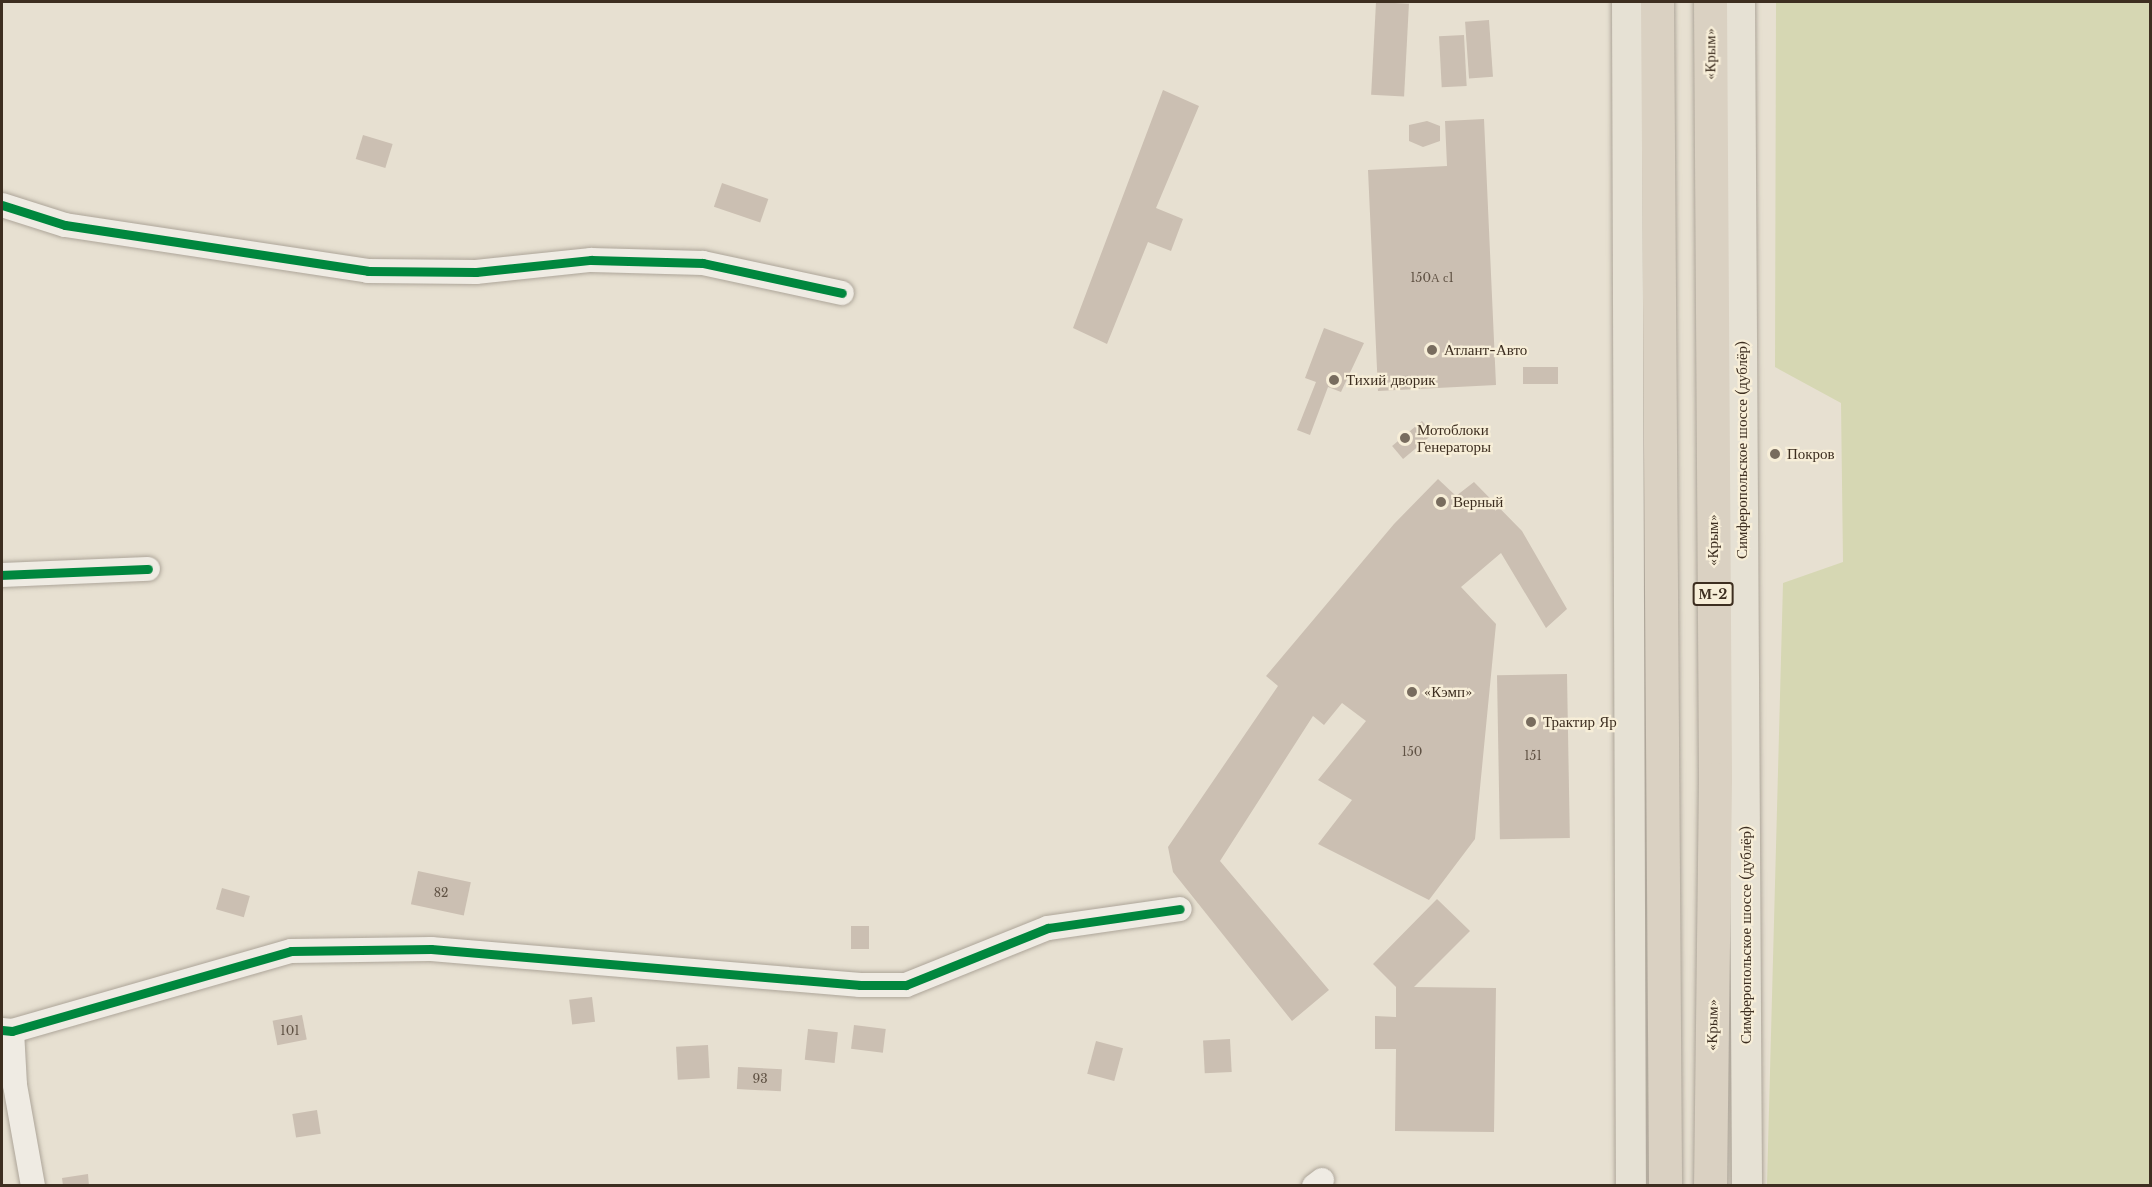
<!DOCTYPE html>
<html>
<head>
<meta charset="utf-8">
<style>
  body { margin:0 }
  #map { position:relative; width:2152px; height:1187px; overflow:hidden; background:#e7e0d1; font-family:"Libre Baskerville",serif }
  div>[style] { position:absolute }
  .green>* { inset:0; background:#d6d7b3 }
  .building>* { inset:0; background:#cbbfb2; transform-origin:0 0 }
  .roads { filter:drop-shadow(0 0 2px #ada599) drop-shadow(0 0 2px #ada599) }
  .minor>* { height:24px; margin:-12px; padding:0 12px; transform-origin:12px; border-radius:12px; background:#efebe3 }
  .major>* { height:30px; margin:-15px; padding:0 15px; transform-origin:15px; border-radius:15px; background:#e6e1d4 }
  .highway>* { height:33px; margin:-16.5px; padding:0 16.5px; transform-origin:16.5px; border-radius:16.5px; background:#dad1c2 }
  .cycleway>* { height:9px; margin:-4.5px; padding:0 4.5px; transform-origin:4.5px; border-radius:4.5px; background:#00873e }
  .dots>* { width:16px; height:16px; translate:-50% -50%; box-sizing:border-box; border:3px solid #f7eed8; border-radius:50% }
  span { translate:-50% -50%; white-space:nowrap; text-align:center; line-height:1.15; -webkit-text-stroke:4.5px #f7eed8; paint-order:stroke }
  .number-label { font-size:12px; color:#605244 }
  .number-label span { -webkit-text-stroke-width:0 }
  .shield-label span { padding:2px 4px; background:#f7eed8; border:2px solid; border-radius:4px; -webkit-text-stroke-width:0 }
  .shield-label { font-size:14px; color:#3d2e20; font-weight:700 }
  .street-label { font-size:15px; color:#3d2e20 }
  .poi-label { font-size:15px; color:#3d2e20 }
  .left { translate:0 -50%; text-align:left }
  .frame { position:absolute; inset:0; border:3px solid #3d2e20; pointer-events:none }
</style>
</head>
<body>
<div id="map">
  <div class="green">
    <i style="clip-path:polygon(1776px 2px,2150px 2px,2150px 1185px,1767px 1185px,1783px 583px,1843px 562px,1841px 403px,1775px 367px)"></i>
  </div>
  <div class="building">
    <i style="left:1376px;top:2px;width:33px;height:93px;rotate:3deg"></i>
    <i style="left:1489px;top:20px;width:57px;height:24px;rotate:86deg"></i>
    <i style="left:1464px;top:35px;width:51px;height:25px;rotate:87deg"></i>
    <i style="clip-path:polygon(1163px 90px,1199px 106px,1156px 208px,1183px 219px,1171px 251px,1148px 242px,1107px 344px,1073px 328px)"></i>
    <i style="clip-path:polygon(1484px 119px,1496px 385px,1378px 391px,1368px 170px,1447px 166px,1445px 121px)"></i>
    <i style="clip-path:polygon(1427px 121px,1440px 126px,1440px 141px,1423px 147px,1409px 141px,1409px 125px)"></i>
    <i style="left:363px;top:135px;width:31px;height:25px;rotate:17deg"></i>
    <i style="left:722px;top:183px;width:49px;height:25px;rotate:19deg"></i>
    <i style="clip-path:polygon(1324px 328px,1364px 343px,1341px 392px,1328px 387px,1310px 435px,1297px 430px,1316px 382px,1305px 378px)"></i>
    <i style="left:1523px;top:367px;width:35px;height:17px"></i>
    <i style="left:1422px;top:421px;width:17px;height:39px;rotate:50deg"></i>
    <i style="clip-path:polygon(1438px 479px,1456px 496px,1474px 482px,1522px 531px,1567px 609px,1546px 628px,1501px 553px,1461px 587px,1496px 624px,1475px 839px,1429px 900px,1318px 844px,1352px 800px,1318px 780px,1366px 721px,1342px 703px,1324px 725px,1313px 716px,1220px 861px,1329px 990px,1292px 1021px,1173px 872px,1168px 847px,1278px 686px,1266px 676px,1394px 524px)"></i>
    <i style="left:1567px;top:674px;width:164px;height:70px;rotate:89deg"></i>
    <i style="left:418px;top:871px;width:54px;height:34px;rotate:12deg"></i>
    <i style="left:222px;top:888px;width:29px;height:22px;rotate:16deg"></i>
    <i style="clip-path:polygon(1437px 899px,1470px 931px,1414px 987px,1496px 988px,1494px 1132px,1395px 1131px,1396px 1049px,1375px 1049px,1375px 1016px,1396px 1017px,1396px 987px,1373px 964px)"></i>
    <i style="left:851px;top:926px;width:18px;height:23px"></i>
    <i style="left:592px;top:997px;width:25px;height:23px;rotate:83deg"></i>
    <i style="left:302px;top:1015px;width:25px;height:30px;rotate:79deg"></i>
    <i style="left:854px;top:1025px;width:32px;height:24px;rotate:7deg"></i>
    <i style="left:808px;top:1029px;width:30px;height:31px;rotate:6deg"></i>
    <i style="left:1230px;top:1039px;width:33px;height:27px;rotate:87deg"></i>
    <i style="left:1096px;top:1041px;width:28px;height:34px;rotate:15deg"></i>
    <i style="left:708px;top:1045px;width:33px;height:32px;rotate:87deg"></i>
    <i style="left:738px;top:1067px;width:44px;height:22px;rotate:3deg"></i>
    <i style="left:317px;top:1110px;width:24px;height:25px;rotate:81deg"></i>
    <i style="clip-path:polygon(88px 1174px,89px 1186px,63px 1186px,62px 1178px)"></i>
  </div>
  <div class="roads">
    <div class="minor">
      <i style="left:2px;top:205px;width:66px;rotate:17.6deg"></i>
      <i style="left:65px;top:225px;width:306px;rotate:8.6deg"></i>
      <i style="left:368px;top:271px;width:108px;rotate:0.5deg"></i>
      <i style="left:476px;top:272px;width:116px;rotate:-6deg"></i>
      <i style="left:591px;top:260px;width:112px;rotate:1.5deg"></i>
      <i style="left:703px;top:263px;width:142px;rotate:12.2deg"></i>
      <i style="left:2px;top:575px;width:146px;rotate:-2.4deg"></i>
      <i style="left:2px;top:1030px;width:10px;rotate:6deg"></i>
      <i style="left:12px;top:1031px;width:290px;rotate:-16deg"></i>
      <i style="left:291px;top:951px;width:140px;rotate:-0.8deg"></i>
      <i style="left:431px;top:949px;width:431px;rotate:4.8deg"></i>
      <i style="left:860px;top:985px;width:46px"></i>
      <i style="left:906px;top:985px;width:153px;rotate:-21.9deg"></i>
      <i style="left:1048px;top:928px;width:133px;rotate:-8.2deg"></i>
      <i style="left:12px;top:1031px;width:54px;rotate:86.8deg"></i>
      <i style="left:15px;top:1085px;width:103px;rotate:79.9deg"></i>
      <i style="left:1314px;top:1186px;width:10px;rotate:-37deg"></i>
    </div>
    <div class="major">
      <i style="left:1627px;top:2px;width:1184px;rotate:89.81deg"></i>
      <i style="left:1740px;top:2px;width:1184px;rotate:89.66deg"></i>
    </div>
    <div class="highway">
      <i style="left:1657px;top:2px;width:1184px;rotate:89.61deg"></i>
      <i style="left:1710px;top:2px;width:777px;rotate:89.63deg"></i>
      <i style="left:1715px;top:779px;width:407px;rotate:90.7deg"></i>
    </div>
  </div>
  <div class="cycleway">
    <i style="left:2px;top:205px;width:66px;rotate:17.6deg"></i>
    <i style="left:65px;top:225px;width:306px;rotate:8.6deg"></i>
    <i style="left:368px;top:271px;width:108px;rotate:0.5deg"></i>
    <i style="left:476px;top:272px;width:116px;rotate:-6deg"></i>
    <i style="left:591px;top:260px;width:112px;rotate:1.5deg"></i>
    <i style="left:703px;top:263px;width:142px;rotate:12.2deg"></i>
    <i style="left:2px;top:575px;width:146px;rotate:-2.4deg"></i>
    <i style="left:2px;top:1030px;width:10px;rotate:6deg"></i>
    <i style="left:12px;top:1031px;width:290px;rotate:-16deg"></i>
    <i style="left:291px;top:951px;width:140px;rotate:-0.8deg"></i>
    <i style="left:431px;top:949px;width:431px;rotate:4.8deg"></i>
    <i style="left:860px;top:985px;width:46px"></i>
    <i style="left:906px;top:985px;width:153px;rotate:-21.9deg"></i>
    <i style="left:1048px;top:928px;width:133px;rotate:-8.2deg"></i>
  </div>
  <div class="dots">
    <i style="left:1432px;top:350px;background:#786c5e"></i>
    <i style="left:1334px;top:380px;background:#786c5e"></i>
    <i style="left:1405px;top:438px;background:#786c5e"></i>
    <i style="left:1775px;top:454px;background:#786c5e"></i>
    <i style="left:1441px;top:502px;background:#786c5e"></i>
    <i style="left:1412px;top:692px;background:#786c5e"></i>
    <i style="left:1531px;top:722px;background:#786c5e"></i>
  </div>
  <div class="number-label">
    <span style="left:1432px;top:278px">150А с1</span>
    <span style="left:1412px;top:752px">150</span>
    <span style="left:1533px;top:756px">151</span>
    <span style="left:441px;top:893px">82</span>
    <span style="left:290px;top:1031px">101</span>
    <span style="left:760px;top:1079px">93</span>
  </div>
  <div class="shield-label">
    <span style="left:1713px;top:594px">М-2</span>
  </div>
  <div class="street-label">
    <span style="left:1710px;top:54px;rotate:-90deg">«Крым»</span>
    <span style="left:1742px;top:450px;rotate:-90deg">Симферопольское шоссе (дублёр)</span>
    <span style="left:1713px;top:540px;rotate:-90deg">«Крым»</span>
    <span style="left:1746px;top:935px;rotate:-90deg">Симферопольское шоссе (дублёр)</span>
    <span style="left:1712px;top:1025px;rotate:-89deg">«Крым»</span>
  </div>
  <div class="poi-label">
    <span class="left" style="left:1444px;top:350px">Атлант-Авто</span>
    <span class="left" style="left:1346px;top:380px">Тихий дворик</span>
    <span class="left" style="left:1417px;top:438px">Мотоблоки<br>Генераторы</span>
    <span class="left" style="left:1787px;top:454px">Покров</span>
    <span class="left" style="left:1453px;top:502px">Верный</span>
    <span class="left" style="left:1424px;top:692px">«Кэмп»</span>
    <span class="left" style="left:1543px;top:722px">Трактир Яр</span>
  </div>
  <div class="frame"></div>
</div>
</body>
</html>
